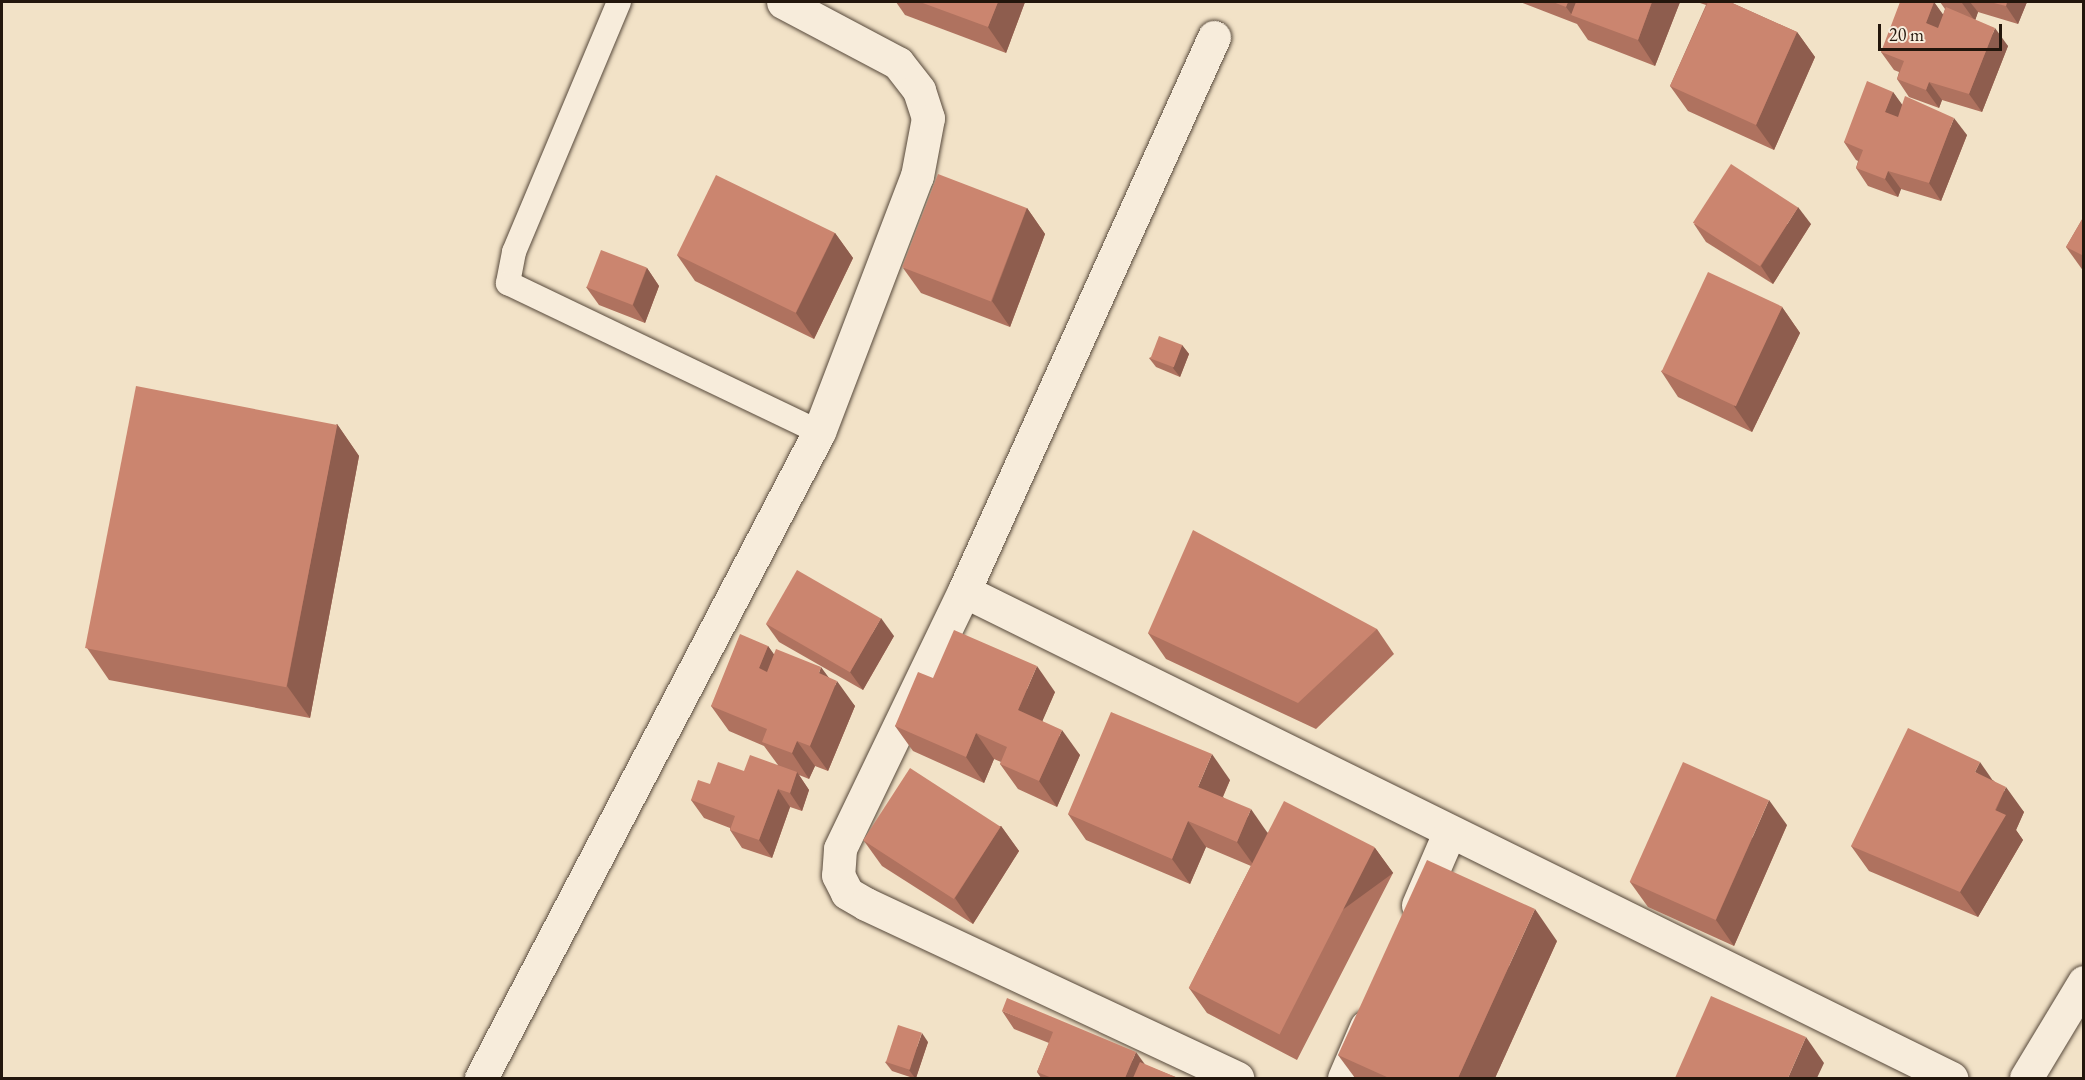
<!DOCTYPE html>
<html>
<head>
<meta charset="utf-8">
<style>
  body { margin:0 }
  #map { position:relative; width:2085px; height:1080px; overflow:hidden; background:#f2e2c7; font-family:"EB Garamond",serif }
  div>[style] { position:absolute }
  .roads { filter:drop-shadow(0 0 2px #57493b) drop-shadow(0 0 2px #57493b) }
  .lane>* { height:24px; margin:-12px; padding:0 12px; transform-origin:12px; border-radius:12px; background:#f7ecdb }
  .street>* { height:33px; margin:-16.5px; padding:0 16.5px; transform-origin:16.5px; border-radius:16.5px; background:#f7ecdb }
  .wall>* { inset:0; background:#af725f }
  .shaded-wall>* { inset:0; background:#8e5d4e; transform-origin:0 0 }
  .building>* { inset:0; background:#cb856f; transform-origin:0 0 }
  span { translate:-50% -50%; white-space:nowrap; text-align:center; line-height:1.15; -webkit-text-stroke:5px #f7ecdb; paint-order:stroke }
  .frame { position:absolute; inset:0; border:3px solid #23160c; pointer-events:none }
  .scale { position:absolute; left:1878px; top:24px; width:124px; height:27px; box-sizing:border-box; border:3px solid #23160c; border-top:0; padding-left:8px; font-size:18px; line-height:21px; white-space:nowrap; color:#23160c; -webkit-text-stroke:4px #f7ecdb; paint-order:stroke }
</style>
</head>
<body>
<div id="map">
  <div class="roads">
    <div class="lane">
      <i style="left:619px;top:2px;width:271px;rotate:112.8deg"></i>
      <i style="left:514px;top:252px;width:32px;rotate:101deg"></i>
      <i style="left:508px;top:283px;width:345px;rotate:25.6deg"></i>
    </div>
    <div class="street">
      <i style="left:1214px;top:37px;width:608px;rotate:114.29deg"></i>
      <i style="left:964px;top:591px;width:286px;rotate:115.7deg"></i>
      <i style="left:840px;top:849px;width:26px;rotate:94deg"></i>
      <i style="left:838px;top:875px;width:20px;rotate:63deg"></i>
      <i style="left:847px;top:893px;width:22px;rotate:30deg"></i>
      <i style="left:866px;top:904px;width:410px;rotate:25.1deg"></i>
      <i style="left:964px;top:591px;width:1101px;rotate:26.26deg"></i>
      <i style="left:1418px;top:905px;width:78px;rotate:-66.7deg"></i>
      <i style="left:481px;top:1078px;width:729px;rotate:-62.38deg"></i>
      <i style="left:819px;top:432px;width:274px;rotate:-69.1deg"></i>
      <i style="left:917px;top:176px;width:59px;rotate:-79.3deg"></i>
      <i style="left:928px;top:118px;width:29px;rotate:-108deg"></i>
      <i style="left:919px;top:90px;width:34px;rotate:-128deg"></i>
      <i style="left:898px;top:63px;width:130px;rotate:-152.1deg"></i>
      <i style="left:1344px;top:1078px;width:56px;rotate:-66.7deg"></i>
      <i style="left:2026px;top:1078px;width:112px;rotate:-58.9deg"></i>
    </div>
  </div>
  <div class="wall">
    <i style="clip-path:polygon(896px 2px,1025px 2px,1006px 53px,905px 15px)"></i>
    <i style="clip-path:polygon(1520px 2px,1680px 2px,1655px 66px,1588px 40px,1577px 24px)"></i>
    <i style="clip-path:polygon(1697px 2px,1730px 2px,1797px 32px,1815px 57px,1774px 150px,1688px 111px,1670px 86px,1706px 5px)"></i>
    <i style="clip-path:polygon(1934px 2px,1943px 15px,1945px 9px,1940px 2px,2027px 2px,2018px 24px,1978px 12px,1975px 20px,2008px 46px,1982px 112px,1942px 100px,1939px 108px,1909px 97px,1897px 79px,1899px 72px,1894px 70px,1881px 52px)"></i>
    <i style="clip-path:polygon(1893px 92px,1902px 105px,1967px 135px,1941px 201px,1901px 189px,1898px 197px,1868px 186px,1856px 168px,1858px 161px,1856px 160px,1844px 142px)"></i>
    <i style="clip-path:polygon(1027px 208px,1045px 234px,1010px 327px,921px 293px,903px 268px)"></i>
    <i style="clip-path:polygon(2084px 216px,2084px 272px,2066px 247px)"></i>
    <i style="clip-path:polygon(1694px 224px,1811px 224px,1773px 284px,1706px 242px)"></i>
    <i style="clip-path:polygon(835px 233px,853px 258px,814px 339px,695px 281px,677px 255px)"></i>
    <i style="clip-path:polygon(647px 268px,659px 286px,645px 323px,599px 305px,586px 287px)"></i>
    <i style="clip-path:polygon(1782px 307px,1800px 333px,1752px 432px,1678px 397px,1661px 371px)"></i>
    <i style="clip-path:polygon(1182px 345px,1189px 354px,1180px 377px,1156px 367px,1149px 358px)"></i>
    <i style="clip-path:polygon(337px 424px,359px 456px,310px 718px,109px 680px,87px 648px)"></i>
    <i style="clip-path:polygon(766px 624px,894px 636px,863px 690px,779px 642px)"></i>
    <i style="clip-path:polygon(1377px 629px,1394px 654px,1316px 729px,1166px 659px,1148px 633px)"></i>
    <i style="clip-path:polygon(768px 646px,774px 655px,828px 677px,855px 706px,828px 771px,815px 766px,809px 779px,799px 775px,809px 790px,802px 811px,790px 807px,772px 858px,742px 848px,730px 830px,730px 828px,704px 818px,691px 800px,710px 784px,744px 771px,778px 765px,764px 746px,729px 731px,711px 706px)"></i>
    <i style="clip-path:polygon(933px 678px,1055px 692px,1042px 721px,1080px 755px,1057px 807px,1018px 789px,1000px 764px,1001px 762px,994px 759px,984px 783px,913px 751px,895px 726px)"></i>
    <i style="clip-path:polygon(1230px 780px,1223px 797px,1268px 833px,1375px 848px,1393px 873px,1297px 1060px,1207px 1013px,1189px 988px,1251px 866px,1206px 847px,1190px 884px,1086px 840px,1068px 814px)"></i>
    <i style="clip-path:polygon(1993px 780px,2024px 812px,2016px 830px,2023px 840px,1978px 917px,1869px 871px,1851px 846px)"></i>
    <i style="clip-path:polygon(1787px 825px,1734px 946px,1648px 907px,1630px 882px)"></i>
    <i style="clip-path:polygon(1001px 826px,1019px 851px,973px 924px,882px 866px,864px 841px)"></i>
    <i style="clip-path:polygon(1557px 941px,1495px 1078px,1355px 1078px,1338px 1055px)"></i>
    <i style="clip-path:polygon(1002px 1011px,1145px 1065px,1178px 1078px,1041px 1078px,1037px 1072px,1049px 1043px,1014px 1029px)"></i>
    <i style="clip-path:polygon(928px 1042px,916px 1078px,913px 1078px,892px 1071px,885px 1062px)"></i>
  </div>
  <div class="shaded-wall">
    <i style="clip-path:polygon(998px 2px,1025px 2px,1006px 53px,988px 27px)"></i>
    <i style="clip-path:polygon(1568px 2px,1588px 2px,1572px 15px,1566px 7px)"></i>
    <i style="clip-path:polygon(1652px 2px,1680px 2px,1655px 66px,1638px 40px)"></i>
    <i style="clip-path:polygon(1934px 2px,1947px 20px,1939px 41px,1926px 23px)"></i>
    <i style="clip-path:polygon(1963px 2px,1970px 2px,1978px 12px,1975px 21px,1962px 3px)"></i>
    <i style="clip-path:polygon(2007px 2px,2027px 2px,2018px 24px,2006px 6px)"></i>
    <i style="clip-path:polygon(1995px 28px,2008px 46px,1982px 112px,1969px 94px)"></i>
    <i style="clip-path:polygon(1797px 32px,1815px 57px,1774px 150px,1756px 125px)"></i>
    <i style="clip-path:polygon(1929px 82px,1942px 100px,1939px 108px,1926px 90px)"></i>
    <i style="clip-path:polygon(1893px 92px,1906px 110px,1898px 130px,1885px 112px)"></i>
    <i style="clip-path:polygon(1954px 118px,1967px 135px,1941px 201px,1929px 183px)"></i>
    <i style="clip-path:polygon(1888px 171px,1901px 189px,1898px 197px,1885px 179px)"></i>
    <i style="clip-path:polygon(1798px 207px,1811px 224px,1773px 284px,1761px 266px)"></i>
    <i style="clip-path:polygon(1027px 208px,1045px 234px,1010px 327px,992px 301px)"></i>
    <i style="clip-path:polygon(835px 233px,853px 258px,814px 339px,796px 313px)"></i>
    <i style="clip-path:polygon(647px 268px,659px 286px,645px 323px,633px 305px)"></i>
    <i style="clip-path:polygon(1782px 307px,1800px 333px,1752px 432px,1734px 406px)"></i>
    <i style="clip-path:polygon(1182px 345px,1189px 354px,1180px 377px,1173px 368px)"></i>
    <i style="clip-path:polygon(337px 424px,359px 456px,310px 718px,287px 686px)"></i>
    <i style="clip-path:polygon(881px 618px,894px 636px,863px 690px,850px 672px)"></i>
    <i style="clip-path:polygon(768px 646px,786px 671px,777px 694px,759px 668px)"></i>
    <i style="clip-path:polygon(1037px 666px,1055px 692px,1036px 736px,1018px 710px)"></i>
    <i style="clip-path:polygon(821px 667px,835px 686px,837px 681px,855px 706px,828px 771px,810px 746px,819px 673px)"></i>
    <i style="clip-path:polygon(1062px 730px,1080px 755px,1057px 807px,1039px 781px)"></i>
    <i style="clip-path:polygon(976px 733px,994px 759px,984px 783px,966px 757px)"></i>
    <i style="clip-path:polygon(797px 741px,815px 766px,809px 779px,792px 753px)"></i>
    <i style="clip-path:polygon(1212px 754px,1230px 780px,1216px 812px,1198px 787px)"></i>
    <i style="clip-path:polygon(1980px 762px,1998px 788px,1975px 772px)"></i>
    <i style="clip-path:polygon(797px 772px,809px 790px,802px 811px,790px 793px)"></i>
    <i style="clip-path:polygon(2006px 787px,2024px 812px,2016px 830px,2023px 840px,1978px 917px,1960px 892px)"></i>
    <i style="clip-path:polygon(778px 789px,790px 807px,772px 858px,759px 840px)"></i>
    <i style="clip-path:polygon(1769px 800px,1787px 825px,1734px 946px,1716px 920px)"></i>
    <i style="clip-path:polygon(1251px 809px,1269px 835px,1255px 867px,1237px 842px)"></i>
    <i style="clip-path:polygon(1188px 821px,1206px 847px,1190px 884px,1172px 859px)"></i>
    <i style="clip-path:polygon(1001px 826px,1019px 851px,973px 924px,955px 898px)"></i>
    <i style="left:1375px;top:848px;width:31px;height:210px;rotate:54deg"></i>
    <i style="clip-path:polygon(1535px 909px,1557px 941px,1495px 1078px,1458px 1078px)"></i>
    <i style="clip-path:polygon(922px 1033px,928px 1042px,916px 1078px,915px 1078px,909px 1070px)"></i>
    <i style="clip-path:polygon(1806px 1037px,1824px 1063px,1817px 1078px,1788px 1078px)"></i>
    <i style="clip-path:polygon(1136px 1052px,1149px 1070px,1145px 1078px,1125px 1078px)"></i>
  </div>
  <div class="building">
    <i style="clip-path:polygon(920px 2px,998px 2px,988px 27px)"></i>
    <i style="clip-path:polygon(1553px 2px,1568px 2px,1566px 7px)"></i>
    <i style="clip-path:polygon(1576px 2px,1652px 2px,1638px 40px,1571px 15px)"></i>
    <i style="clip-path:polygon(1708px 2px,1730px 2px,1797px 32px,1756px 125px,1670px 86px)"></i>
    <i style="clip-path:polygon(1900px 2px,1934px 2px,1926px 23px,1938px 28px,1946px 7px,1995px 28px,1969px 94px,1929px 82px,1926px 90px,1897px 79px,1904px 61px,1881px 52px)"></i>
    <i style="clip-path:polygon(1990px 2px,2007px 2px,2006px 6px)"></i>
    <i style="clip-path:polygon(1867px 81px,1893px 92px,1885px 112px,1898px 117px,1905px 96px,1954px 118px,1929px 183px,1888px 171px,1885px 179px,1856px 168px,1863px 150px,1844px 142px)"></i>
    <i style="left:1731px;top:164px;width:80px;height:70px;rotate:33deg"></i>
    <i style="left:938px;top:174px;width:95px;height:100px;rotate:21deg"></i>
    <i style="left:716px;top:175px;width:132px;height:89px;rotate:26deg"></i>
    <i style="clip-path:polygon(2084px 216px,2084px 256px,2066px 247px)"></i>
    <i style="left:601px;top:250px;width:49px;height:40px;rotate:21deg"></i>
    <i style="left:1708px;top:272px;width:82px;height:110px;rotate:25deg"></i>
    <i style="left:1159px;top:336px;width:25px;height:24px;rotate:21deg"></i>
    <i style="left:136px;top:386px;width:205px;height:267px;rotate:11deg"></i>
    <i style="clip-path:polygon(1193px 530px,1377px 629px,1298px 703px,1148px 633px)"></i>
    <i style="left:797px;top:570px;width:97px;height:62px;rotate:30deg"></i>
    <i style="clip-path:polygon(954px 630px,1037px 666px,1018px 710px,1062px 730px,1039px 781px,1000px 764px,1007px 747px,976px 733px,966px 757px,895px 726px,918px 672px,933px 678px)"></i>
    <i style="clip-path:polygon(740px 634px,768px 646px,759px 668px,767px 672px,776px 649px,821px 667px,819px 673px,837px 681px,810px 746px,797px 741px,792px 753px,762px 742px,767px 729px,711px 706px)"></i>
    <i style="clip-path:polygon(1111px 712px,1212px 754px,1198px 787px,1251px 809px,1237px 842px,1188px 821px,1172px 859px,1068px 814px)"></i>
    <i style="clip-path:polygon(1908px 728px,1980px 762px,1975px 772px,2006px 787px,1995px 810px,2006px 815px,1960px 892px,1851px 846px)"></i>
    <i style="clip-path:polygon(750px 755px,797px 772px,790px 793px,778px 789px,759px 840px,730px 830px,735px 816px,691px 800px,698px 780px,710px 784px,718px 762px,744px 771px)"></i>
    <i style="left:1683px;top:762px;width:94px;height:131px;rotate:24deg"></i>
    <i style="left:910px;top:768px;width:108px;height:86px;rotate:33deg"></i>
    <i style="left:1284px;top:801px;width:102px;height:210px;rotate:27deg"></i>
    <i style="clip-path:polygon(1427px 860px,1535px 909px,1458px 1078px,1389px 1078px,1338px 1055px)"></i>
    <i style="clip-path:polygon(1711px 996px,1806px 1037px,1788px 1078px,1675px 1078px)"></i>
    <i style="clip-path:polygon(1007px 998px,1136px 1052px,1125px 1078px,1052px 1078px,1037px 1072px,1053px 1032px,1002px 1011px)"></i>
    <i style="left:898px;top:1025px;width:25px;height:39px;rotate:18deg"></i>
    <i style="clip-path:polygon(1140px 1062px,1178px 1078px,1133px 1078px)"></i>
  </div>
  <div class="frame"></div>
  <div class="scale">20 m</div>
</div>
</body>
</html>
